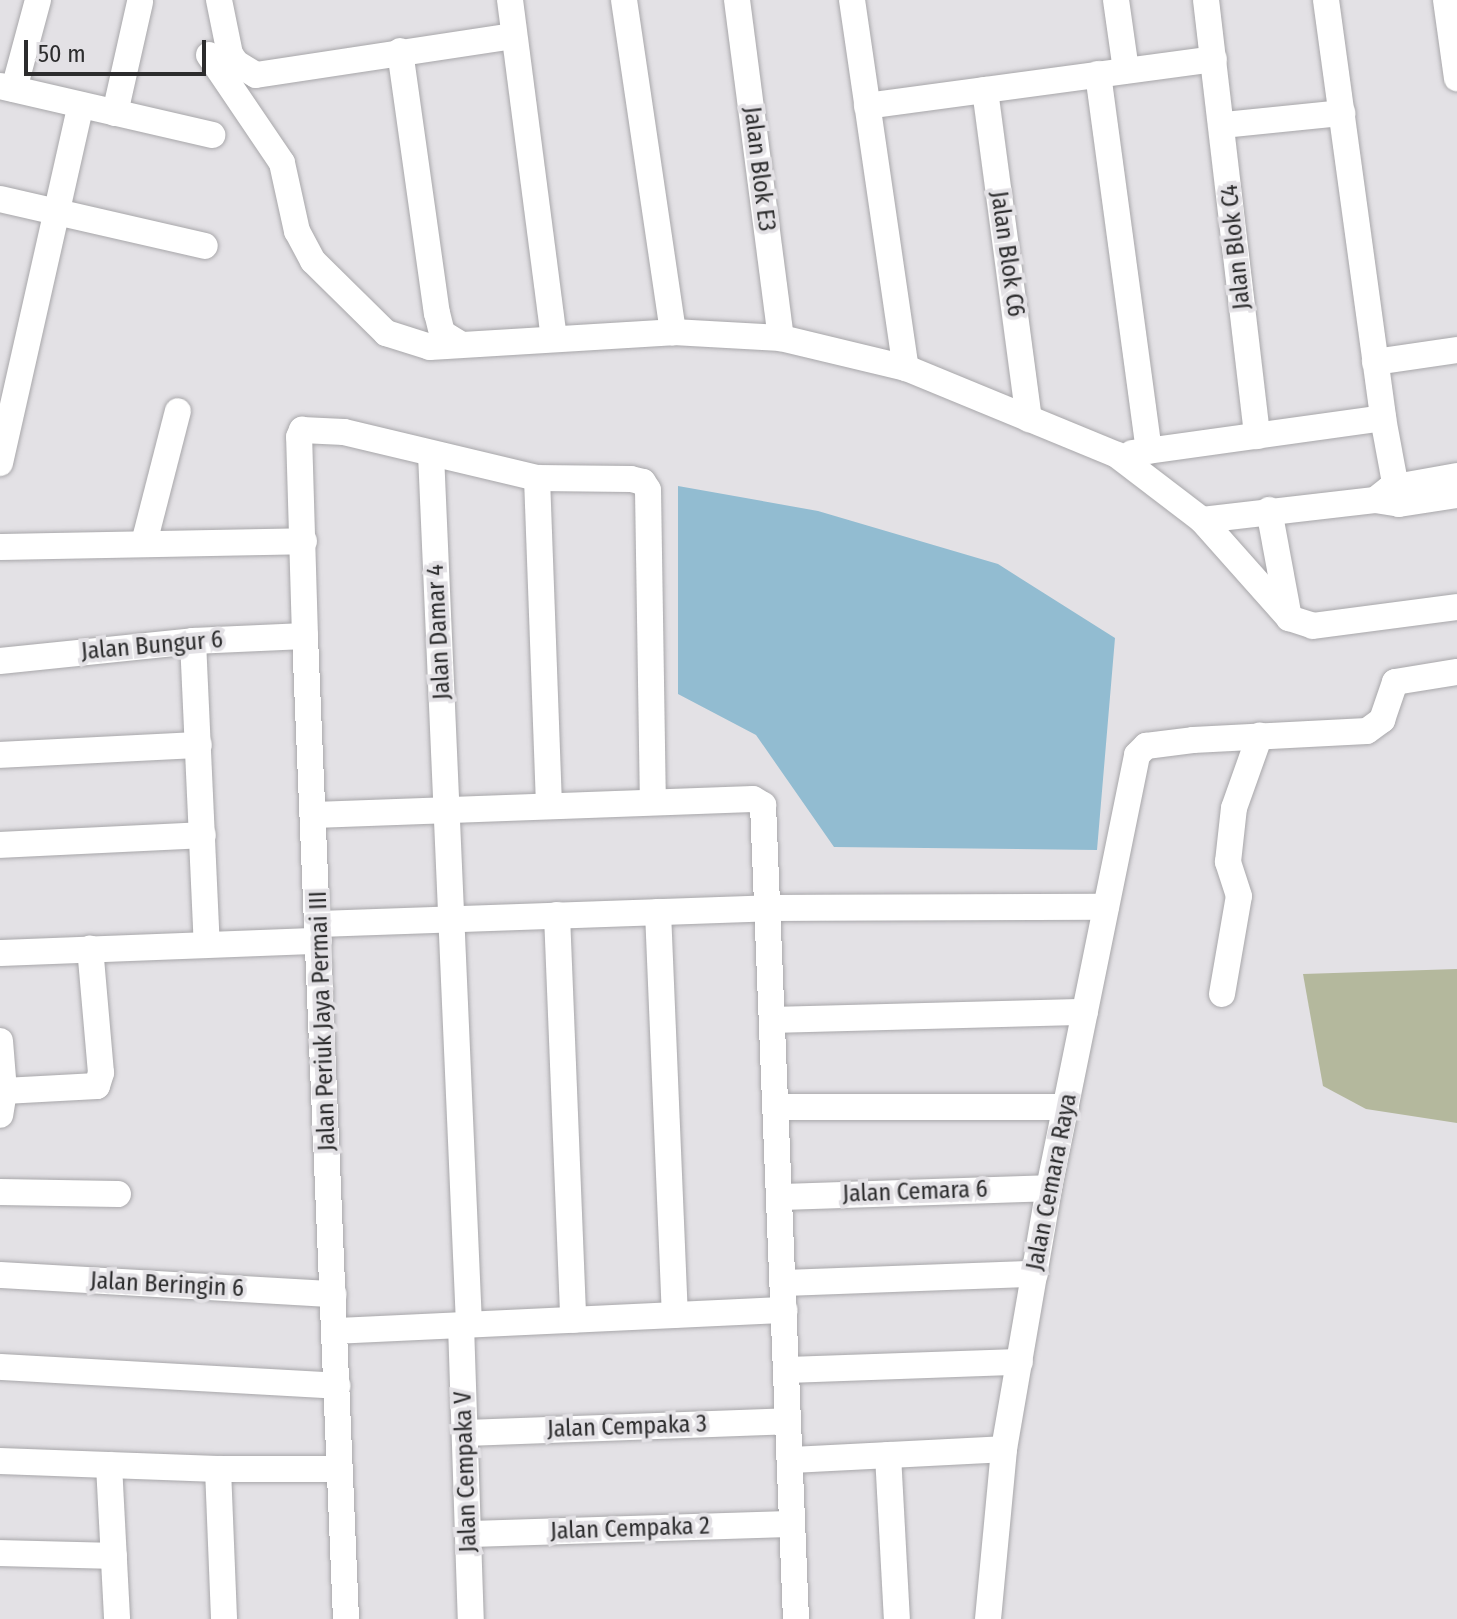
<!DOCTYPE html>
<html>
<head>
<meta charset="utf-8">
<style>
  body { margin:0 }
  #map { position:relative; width:1457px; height:1619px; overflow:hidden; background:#e3e1e5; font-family:"Fira Sans Condensed",sans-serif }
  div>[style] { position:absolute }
  .green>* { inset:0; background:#b4b89d }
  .water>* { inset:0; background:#92bcd1 }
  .roads { filter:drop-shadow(0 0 2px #a8a7aa) drop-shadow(0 0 2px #a8a7aa) }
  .street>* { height:26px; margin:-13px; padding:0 13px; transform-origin:13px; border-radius:13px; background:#fff }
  span { translate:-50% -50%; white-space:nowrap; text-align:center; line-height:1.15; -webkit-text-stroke:8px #e3e1e5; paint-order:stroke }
  .street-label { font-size:24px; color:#2c2c2d }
  .scale { position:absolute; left:24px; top:40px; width:182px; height:36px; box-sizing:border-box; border:4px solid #2c2c2d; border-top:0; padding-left:10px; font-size:24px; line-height:28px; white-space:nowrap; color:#2c2c2d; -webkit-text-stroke:6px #e3e1e5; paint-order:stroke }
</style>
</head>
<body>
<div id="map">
  <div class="green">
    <i style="clip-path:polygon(1457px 969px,1457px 1123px,1366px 1109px,1323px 1086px,1303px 974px)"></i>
  </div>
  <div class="water">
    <i style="clip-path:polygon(678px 486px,818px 511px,998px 564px,1115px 638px,1097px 850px,834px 847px,756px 735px,678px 694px)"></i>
  </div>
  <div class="roads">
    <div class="street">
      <i style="left:219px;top:0;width:55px;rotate:78.5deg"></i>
      <i style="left:230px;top:54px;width:11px;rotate:56deg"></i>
      <i style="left:236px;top:63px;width:23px;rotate:31deg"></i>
      <i style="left:256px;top:75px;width:261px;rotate:-8.6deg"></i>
      <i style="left:510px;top:0;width:340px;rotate:82.6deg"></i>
      <i style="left:624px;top:0;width:336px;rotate:81.6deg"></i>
      <i style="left:737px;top:0;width:341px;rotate:82.6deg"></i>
      <i style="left:852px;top:0;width:372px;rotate:81.7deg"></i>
      <i style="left:1116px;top:0;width:71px;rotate:81.9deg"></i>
      <i style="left:1206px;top:0;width:439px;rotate:83.3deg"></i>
      <i style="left:1326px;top:0;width:422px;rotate:82.2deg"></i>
      <i style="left:1383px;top:418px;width:87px;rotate:79.5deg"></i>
      <i style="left:1446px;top:0;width:79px;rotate:82deg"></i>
      <i style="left:400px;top:51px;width:265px;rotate:82deg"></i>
      <i style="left:437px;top:313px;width:21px;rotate:76deg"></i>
      <i style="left:442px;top:333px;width:21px;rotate:31deg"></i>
      <i style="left:209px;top:55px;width:130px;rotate:55.9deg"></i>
      <i style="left:282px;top:163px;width:70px;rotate:77.6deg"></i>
      <i style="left:297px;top:231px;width:34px;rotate:62deg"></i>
      <i style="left:313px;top:261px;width:103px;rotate:44.6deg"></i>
      <i style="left:386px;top:333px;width:46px;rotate:17.7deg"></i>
      <i style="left:430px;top:347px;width:243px;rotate:-3.5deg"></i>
      <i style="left:673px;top:332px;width:108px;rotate:3.2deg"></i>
      <i style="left:781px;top:338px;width:129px;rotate:13.5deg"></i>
      <i style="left:906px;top:368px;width:228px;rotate:22.4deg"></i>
      <i style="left:1117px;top:455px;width:107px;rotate:37.4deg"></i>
      <i style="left:1202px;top:520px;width:131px;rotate:48.4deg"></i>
      <i style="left:1289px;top:618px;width:25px;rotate:18deg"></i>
      <i style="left:1313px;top:626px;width:145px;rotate:-7.5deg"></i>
      <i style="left:1098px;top:74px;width:380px;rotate:82.3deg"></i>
      <i style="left:0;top:86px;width:218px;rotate:13deg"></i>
      <i style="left:14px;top:89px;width:92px;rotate:-74.9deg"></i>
      <i style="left:985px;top:90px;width:332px;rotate:82.4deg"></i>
      <i style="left:867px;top:106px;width:350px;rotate:-7.7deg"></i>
      <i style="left:115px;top:113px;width:114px;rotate:-77.3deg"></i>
      <i style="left:1223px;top:125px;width:120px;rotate:-5.8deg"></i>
      <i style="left:0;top:199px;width:210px;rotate:12.9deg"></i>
      <i style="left:1375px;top:362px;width:83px;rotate:-8.3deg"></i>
      <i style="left:1132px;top:453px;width:253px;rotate:-7.9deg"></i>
      <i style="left:431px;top:454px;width:872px;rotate:87.5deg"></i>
      <i style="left:0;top:463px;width:367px;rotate:-77.3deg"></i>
      <i style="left:1457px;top:476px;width:68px;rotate:169.8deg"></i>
      <i style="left:1390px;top:488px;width:19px;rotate:141deg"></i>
      <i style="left:1375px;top:500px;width:24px;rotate:9deg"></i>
      <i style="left:1399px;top:504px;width:59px;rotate:-8.8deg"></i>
      <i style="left:537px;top:478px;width:328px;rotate:87.9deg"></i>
      <i style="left:1269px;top:510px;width:110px;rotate:79.5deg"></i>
      <i style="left:1202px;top:520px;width:174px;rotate:-6.6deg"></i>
      <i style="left:144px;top:543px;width:136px;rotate:-75.6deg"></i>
      <i style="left:0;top:547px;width:304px;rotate:-1.1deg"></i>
      <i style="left:193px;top:641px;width:303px;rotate:87.4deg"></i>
      <i style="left:0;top:661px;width:194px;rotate:-5.9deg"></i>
      <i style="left:193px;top:641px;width:112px;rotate:-2.6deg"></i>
      <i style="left:0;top:755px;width:199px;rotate:-2.9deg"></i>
      <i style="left:314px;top:815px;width:439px;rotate:-2.1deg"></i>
      <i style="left:753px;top:799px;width:12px;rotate:31deg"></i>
      <i style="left:763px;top:805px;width:815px;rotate:87.68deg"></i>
      <i style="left:0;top:845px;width:203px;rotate:-2.8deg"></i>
      <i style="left:658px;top:912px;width:403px;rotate:87.6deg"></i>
      <i style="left:557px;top:915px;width:405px;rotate:87.7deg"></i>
      <i style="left:319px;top:924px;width:451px;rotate:-2deg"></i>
      <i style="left:770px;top:908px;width:336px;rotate:-0.2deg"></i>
      <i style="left:0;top:953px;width:319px;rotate:-2.2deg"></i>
      <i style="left:1222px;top:994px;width:99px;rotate:-80.2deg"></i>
      <i style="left:1239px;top:896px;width:36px;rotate:-108deg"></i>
      <i style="left:1228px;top:862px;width:54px;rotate:-83.7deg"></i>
      <i style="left:1234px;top:808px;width:77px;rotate:-70.4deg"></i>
      <i style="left:774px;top:1020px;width:311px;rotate:-1.5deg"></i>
      <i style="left:0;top:1041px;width:50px;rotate:85.4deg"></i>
      <i style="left:4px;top:1091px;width:24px;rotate:99deg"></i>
      <i style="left:4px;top:1091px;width:93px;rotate:-3.1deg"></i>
      <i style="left:97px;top:1086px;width:14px;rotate:-73deg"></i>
      <i style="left:101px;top:1073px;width:125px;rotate:-95deg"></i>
      <i style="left:777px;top:1107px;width:289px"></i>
      <i style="left:0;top:1192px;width:118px;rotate:1deg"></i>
      <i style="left:780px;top:1197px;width:269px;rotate:-1.9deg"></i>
      <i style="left:0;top:1275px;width:334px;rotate:3.3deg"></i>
      <i style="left:784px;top:1283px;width:251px;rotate:-2.1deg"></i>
      <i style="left:461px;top:1325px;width:294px;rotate:88.1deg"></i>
      <i style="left:335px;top:1331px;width:450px;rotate:-2.7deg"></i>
      <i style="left:0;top:1367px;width:338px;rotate:3.2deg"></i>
      <i style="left:786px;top:1370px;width:234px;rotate:-2deg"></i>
      <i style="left:465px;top:1433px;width:323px;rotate:-2.1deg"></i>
      <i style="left:888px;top:1455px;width:164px;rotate:86.9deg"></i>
      <i style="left:790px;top:1460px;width:214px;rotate:-2.9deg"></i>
      <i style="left:0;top:1461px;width:218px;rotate:2.1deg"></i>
      <i style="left:218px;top:1469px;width:122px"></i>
      <i style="left:109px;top:1465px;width:154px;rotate:87deg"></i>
      <i style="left:218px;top:1469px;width:150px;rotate:87.7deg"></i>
      <i style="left:468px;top:1534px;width:324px;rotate:-1.8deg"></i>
      <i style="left:0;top:1553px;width:114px;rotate:1.5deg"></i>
      <i style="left:346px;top:1619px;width:984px;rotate:-92.39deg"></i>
      <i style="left:305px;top:636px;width:199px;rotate:-91.7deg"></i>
      <i style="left:299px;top:437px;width:8px;rotate:-67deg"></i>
      <i style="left:302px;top:430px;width:42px;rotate:2.7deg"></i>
      <i style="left:344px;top:432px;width:198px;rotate:13.4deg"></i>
      <i style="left:537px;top:478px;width:94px;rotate:0.6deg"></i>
      <i style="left:631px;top:479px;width:12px;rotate:14deg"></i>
      <i style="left:643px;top:482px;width:9px;rotate:58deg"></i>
      <i style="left:648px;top:490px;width:312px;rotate:89.1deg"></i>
      <i style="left:988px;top:1619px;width:171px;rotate:-84.6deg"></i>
      <i style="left:1004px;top:1449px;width:265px;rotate:-80.2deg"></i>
      <i style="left:1049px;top:1188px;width:442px;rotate:-78.5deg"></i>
      <i style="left:1137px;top:755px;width:13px;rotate:-45deg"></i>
      <i style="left:1146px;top:746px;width:47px;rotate:-7.3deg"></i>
      <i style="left:1193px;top:740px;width:174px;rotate:-3deg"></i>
      <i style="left:1367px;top:731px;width:19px;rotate:-36deg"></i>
      <i style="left:1382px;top:720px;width:40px;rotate:-71.1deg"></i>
      <i style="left:1395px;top:682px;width:63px;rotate:-9.2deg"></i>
    </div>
  </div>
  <div class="street-label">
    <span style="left:759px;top:169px;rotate:83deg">Jalan Blok E3</span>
    <span style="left:1236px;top:247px;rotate:-96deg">Jalan Blok C4</span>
    <span style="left:1007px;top:254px;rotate:82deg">Jalan Blok C6</span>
    <span style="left:439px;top:632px;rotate:-93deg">Jalan Damar 4</span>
    <span style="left:152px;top:646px;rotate:-5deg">Jalan Bungur 6</span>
    <span style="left:323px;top:1021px;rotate:-92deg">Jalan Periuk Jaya Permai III</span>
    <span style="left:1052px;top:1182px;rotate:-79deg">Jalan Cemara Raya</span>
    <span style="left:915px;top:1192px;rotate:-2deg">Jalan Cemara 6</span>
    <span style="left:167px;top:1285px;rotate:3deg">Jalan Beringin 6</span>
    <span style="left:627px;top:1427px;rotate:-2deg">Jalan Cempaka 3</span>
    <span style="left:466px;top:1472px;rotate:-92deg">Jalan Cempaka V</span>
    <span style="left:630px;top:1529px;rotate:-2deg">Jalan Cempaka 2</span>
  </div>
  <div class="scale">50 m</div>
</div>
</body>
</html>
